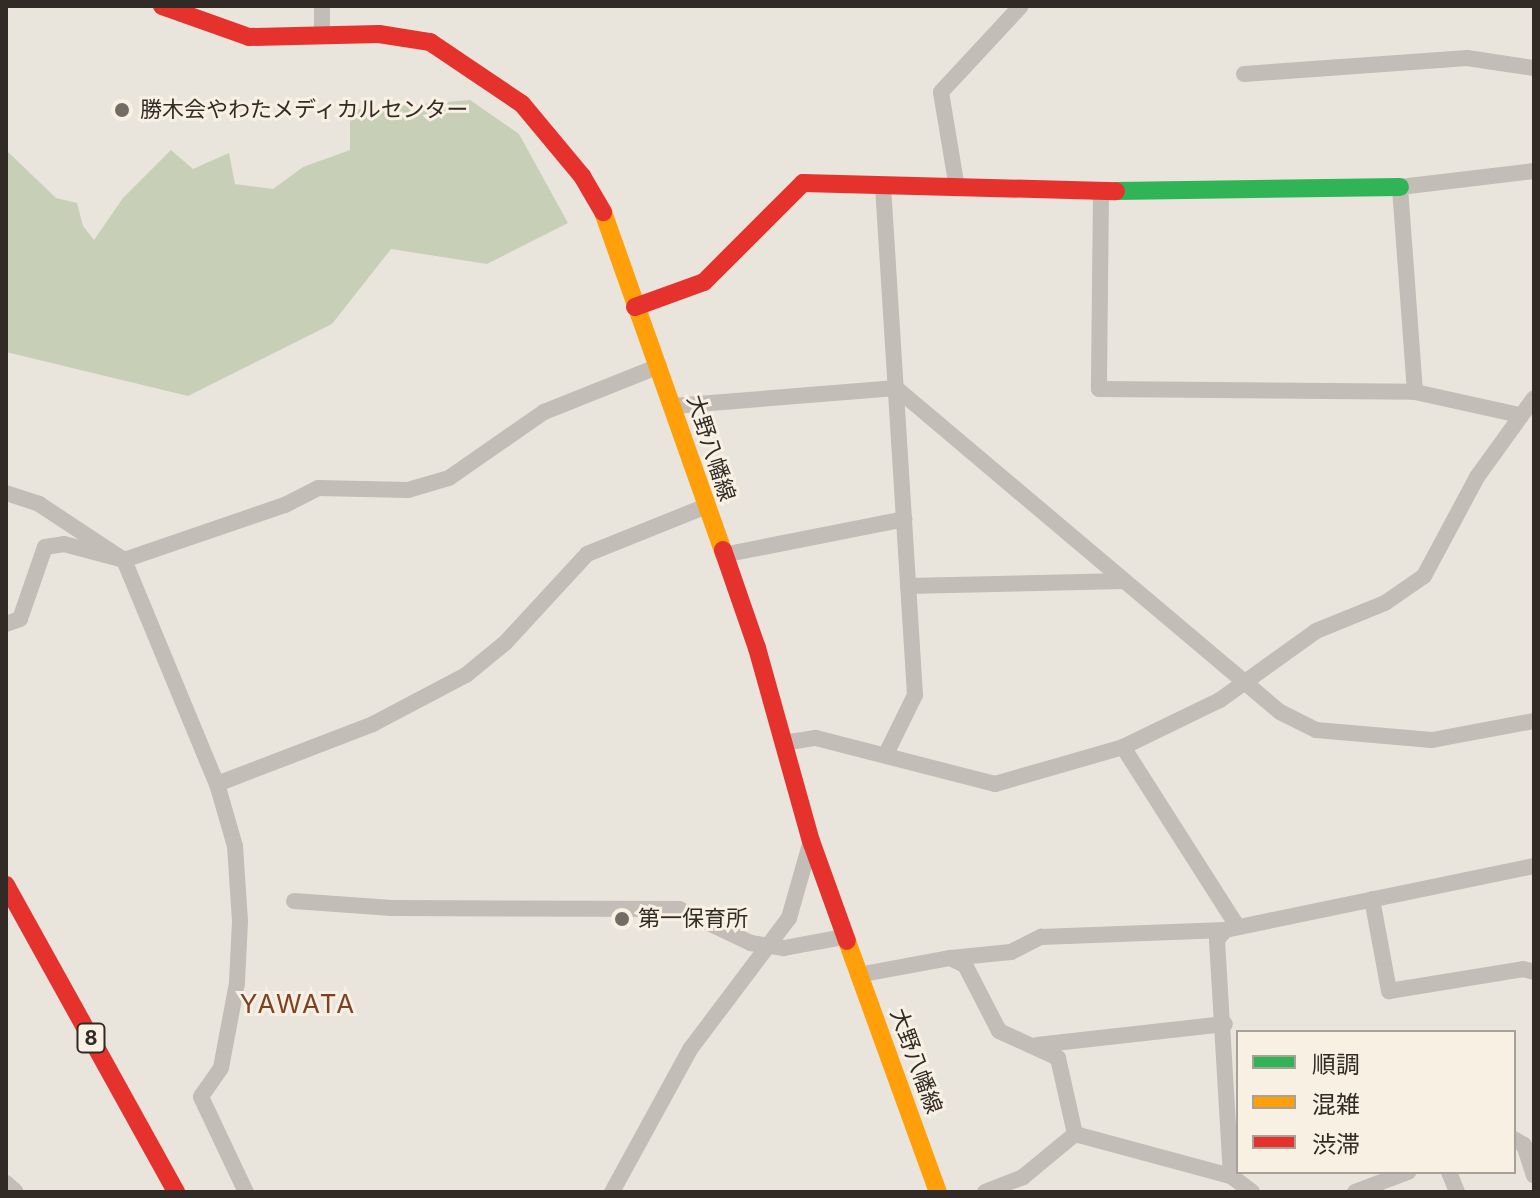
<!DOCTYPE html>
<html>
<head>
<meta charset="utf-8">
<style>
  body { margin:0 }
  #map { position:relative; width:1540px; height:1198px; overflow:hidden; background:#e9e5dd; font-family:Inter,"Noto Sans JP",sans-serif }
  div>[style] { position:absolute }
  .green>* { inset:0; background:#c8cfb7 }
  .street>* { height:16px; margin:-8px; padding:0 8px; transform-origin:8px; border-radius:8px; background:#c2bdb6 }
  .fast>* { height:18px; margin:-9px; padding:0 9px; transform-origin:9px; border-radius:9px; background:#30b455 }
  .slow>* { height:18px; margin:-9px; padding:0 9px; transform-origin:9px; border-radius:9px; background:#ff9f0a }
  .jam>* { height:18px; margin:-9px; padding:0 9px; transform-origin:9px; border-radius:9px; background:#e5322d }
  .dots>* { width:22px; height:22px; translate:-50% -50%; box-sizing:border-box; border:4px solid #f7f0e3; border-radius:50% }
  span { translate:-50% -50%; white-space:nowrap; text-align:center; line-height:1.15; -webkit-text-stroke:6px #f7f0e3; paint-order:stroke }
  .shield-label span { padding:2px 6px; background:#f7f0e3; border:2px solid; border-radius:6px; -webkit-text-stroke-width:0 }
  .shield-label { font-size:20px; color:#322b25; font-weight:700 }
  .poi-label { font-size:22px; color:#322b25 }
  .left { translate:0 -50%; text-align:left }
  .street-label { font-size:22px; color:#322b25 }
  .quarter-label { font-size:26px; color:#7d4223; letter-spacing:2px }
  .frame { position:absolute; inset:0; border:8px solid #322b25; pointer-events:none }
  .legend { position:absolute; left:1236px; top:1030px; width:280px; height:144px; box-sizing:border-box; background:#f7f0e3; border:2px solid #a8a197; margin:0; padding:10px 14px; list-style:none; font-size:24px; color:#322b25 }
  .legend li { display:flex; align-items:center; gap:16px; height:40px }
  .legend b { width:40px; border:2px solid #a8a197 }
</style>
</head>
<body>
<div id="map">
  <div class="green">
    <i style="clip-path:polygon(470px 100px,519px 134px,568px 223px,487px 264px,391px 249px,332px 324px,188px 396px,6px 352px,6px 150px,56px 198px,77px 203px,83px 226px,94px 240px,123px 198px,171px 150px,193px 169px,229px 153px,235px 184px,273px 189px,303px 167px,350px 150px,350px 110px)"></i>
  </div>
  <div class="street">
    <i style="left:322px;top:6px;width:26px;rotate:90deg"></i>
    <i style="left:1244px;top:74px;width:224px;rotate:-4.1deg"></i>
    <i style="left:1467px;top:58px;width:68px;rotate:8.5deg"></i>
    <i style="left:883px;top:186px;width:510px;rotate:86.4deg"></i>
    <i style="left:915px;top:695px;width:64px;rotate:116.2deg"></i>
    <i style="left:957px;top:188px;width:97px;rotate:-99.5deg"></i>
    <i style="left:941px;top:92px;width:117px;rotate:-47.1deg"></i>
    <i style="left:1101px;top:191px;width:198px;rotate:90.6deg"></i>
    <i style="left:1099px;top:389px;width:316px;rotate:0.5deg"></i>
    <i style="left:1415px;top:392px;width:107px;rotate:12.4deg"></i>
    <i style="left:1415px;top:392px;width:206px;rotate:-94.2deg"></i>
    <i style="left:1400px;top:187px;width:135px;rotate:-6.8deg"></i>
    <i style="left:673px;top:406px;width:224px;rotate:-4.6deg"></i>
    <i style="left:896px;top:388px;width:502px;rotate:40.16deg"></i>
    <i style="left:1280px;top:712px;width:40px;rotate:26.6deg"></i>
    <i style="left:1316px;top:730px;width:116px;rotate:4.9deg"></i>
    <i style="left:1432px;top:740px;width:104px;rotate:-10.6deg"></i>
    <i style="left:6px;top:493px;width:35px;rotate:18deg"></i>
    <i style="left:39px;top:504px;width:102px;rotate:33.4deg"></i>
    <i style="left:124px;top:560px;width:243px;rotate:67.5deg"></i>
    <i style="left:217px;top:784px;width:65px;rotate:73.8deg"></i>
    <i style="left:235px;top:846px;width:75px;rotate:86.2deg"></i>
    <i style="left:240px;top:921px;width:62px;rotate:92.8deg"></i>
    <i style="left:237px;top:983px;width:86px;rotate:100.7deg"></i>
    <i style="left:221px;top:1068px;width:35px;rotate:125deg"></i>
    <i style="left:201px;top:1097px;width:105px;rotate:64.7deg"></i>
    <i style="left:723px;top:555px;width:185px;rotate:-11.2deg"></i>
    <i style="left:908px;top:586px;width:216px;rotate:-1.3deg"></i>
    <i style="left:6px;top:624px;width:15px;rotate:-20deg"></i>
    <i style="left:20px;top:619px;width:76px;rotate:-70.9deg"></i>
    <i style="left:45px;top:547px;width:19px;rotate:-9deg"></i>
    <i style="left:64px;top:544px;width:62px;rotate:14.9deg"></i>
    <i style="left:124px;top:560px;width:170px;rotate:-18.9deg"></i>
    <i style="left:285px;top:505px;width:37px;rotate:-27deg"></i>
    <i style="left:318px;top:488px;width:90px;rotate:1.3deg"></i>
    <i style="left:408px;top:490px;width:43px;rotate:-16.3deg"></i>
    <i style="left:449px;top:478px;width:116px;rotate:-34.8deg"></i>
    <i style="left:544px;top:412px;width:124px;rotate:-21.8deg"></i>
    <i style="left:783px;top:743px;width:33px;rotate:-9deg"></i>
    <i style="left:816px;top:738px;width:185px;rotate:14.4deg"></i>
    <i style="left:995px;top:784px;width:133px;rotate:-16.1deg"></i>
    <i style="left:1123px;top:747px;width:108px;rotate:-25.9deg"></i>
    <i style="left:1220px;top:700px;width:118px;rotate:-35.7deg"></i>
    <i style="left:1316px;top:631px;width:74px;rotate:-22.1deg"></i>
    <i style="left:1385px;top:603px;width:47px;rotate:-34.7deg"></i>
    <i style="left:1424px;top:576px;width:112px;rotate:-61.8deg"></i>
    <i style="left:1477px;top:477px;width:97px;rotate:-54.2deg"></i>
    <i style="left:1123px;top:747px;width:212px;rotate:57.5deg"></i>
    <i style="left:217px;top:784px;width:167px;rotate:-21deg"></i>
    <i style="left:373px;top:724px;width:105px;rotate:-27.8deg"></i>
    <i style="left:466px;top:675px;width:50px;rotate:-39.4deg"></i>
    <i style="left:505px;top:643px;width:121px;rotate:-47.3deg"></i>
    <i style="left:587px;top:554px;width:126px;rotate:-21.9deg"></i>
    <i style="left:1372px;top:899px;width:94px;rotate:79.5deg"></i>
    <i style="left:1389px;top:991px;width:136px;rotate:-9.3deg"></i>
    <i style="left:1523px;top:969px;width:11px;rotate:15deg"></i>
    <i style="left:294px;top:901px;width:98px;rotate:4.1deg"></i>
    <i style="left:392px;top:908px;width:287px;rotate:0.2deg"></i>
    <i style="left:679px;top:909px;width:80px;rotate:25.3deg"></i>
    <i style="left:751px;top:943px;width:33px;rotate:9deg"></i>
    <i style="left:784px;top:948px;width:61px;rotate:-10.4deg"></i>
    <i style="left:951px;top:958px;width:60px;rotate:-5.7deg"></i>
    <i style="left:1011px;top:952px;width:34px;rotate:-27deg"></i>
    <i style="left:1041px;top:937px;width:184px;rotate:-2.2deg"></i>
    <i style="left:858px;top:975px;width:94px;rotate:-10.5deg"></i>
    <i style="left:950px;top:958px;width:17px;rotate:25deg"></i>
    <i style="left:965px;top:965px;width:74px;rotate:62.7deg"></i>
    <i style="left:999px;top:1031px;width:65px;rotate:24.6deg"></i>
    <i style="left:1058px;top:1058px;width:78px;rotate:77.4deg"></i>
    <i style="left:1037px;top:1045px;width:189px;rotate:-6.4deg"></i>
    <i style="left:1075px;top:1134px;width:162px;rotate:15.1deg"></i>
    <i style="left:1231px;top:1176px;width:26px;rotate:37deg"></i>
    <i style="left:1514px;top:1139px;width:12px;rotate:31deg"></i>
    <i style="left:1524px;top:1145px;width:32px;rotate:72deg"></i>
    <i style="left:1449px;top:1172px;width:22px;rotate:68deg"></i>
    <i style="left:1231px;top:1176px;width:236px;rotate:-93.4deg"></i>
    <i style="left:1217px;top:940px;width:13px;rotate:-51deg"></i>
    <i style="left:1225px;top:930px;width:316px;rotate:-11.7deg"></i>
    <i style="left:6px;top:1183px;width:13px;rotate:42deg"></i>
    <i style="left:612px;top:1192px;width:164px;rotate:-61.3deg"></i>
    <i style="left:691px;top:1048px;width:163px;rotate:-53deg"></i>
    <i style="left:789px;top:918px;width:80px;rotate:-74.1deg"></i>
    <i style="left:985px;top:1192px;width:41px;rotate:-21.5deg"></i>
    <i style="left:1023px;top:1177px;width:67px;rotate:-39.6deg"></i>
    <i style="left:1355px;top:1192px;width:57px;rotate:-20.7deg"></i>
  </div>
  <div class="fast">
    <i style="left:1116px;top:191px;width:284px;rotate:-0.8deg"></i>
  </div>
  <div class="slow">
    <i style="left:603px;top:212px;width:359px;rotate:70.5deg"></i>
    <i style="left:847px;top:941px;width:267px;rotate:70.1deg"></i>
  </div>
  <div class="jam">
    <i style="left:162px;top:6px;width:92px;rotate:19.6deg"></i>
    <i style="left:249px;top:37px;width:130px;rotate:-1.3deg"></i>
    <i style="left:379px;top:34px;width:52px;rotate:8.9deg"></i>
    <i style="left:430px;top:42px;width:111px;rotate:34deg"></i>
    <i style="left:522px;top:104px;width:94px;rotate:50.2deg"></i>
    <i style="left:582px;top:176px;width:42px;rotate:59.7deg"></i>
    <i style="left:635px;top:307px;width:73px;rotate:-19.9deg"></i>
    <i style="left:704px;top:282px;width:140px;rotate:-45deg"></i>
    <i style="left:803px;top:183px;width:313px;rotate:1.5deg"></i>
    <i style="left:723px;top:550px;width:104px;rotate:70.9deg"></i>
    <i style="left:757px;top:648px;width:200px;rotate:74.4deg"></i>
    <i style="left:811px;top:841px;width:106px;rotate:70.2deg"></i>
    <i style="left:6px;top:885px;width:351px;rotate:61deg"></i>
  </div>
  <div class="dots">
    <i style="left:122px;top:110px;background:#726c65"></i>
    <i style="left:622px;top:919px;background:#726c65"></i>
  </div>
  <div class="shield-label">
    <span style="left:91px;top:1038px">8</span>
  </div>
  <div class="poi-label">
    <span class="left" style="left:140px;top:110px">勝木会やわたメディカルセンター</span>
    <span class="left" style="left:638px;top:919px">第一保育所</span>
  </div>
  <div class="street-label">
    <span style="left:711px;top:448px;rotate:72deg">大野八幡線</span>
    <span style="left:916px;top:1061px;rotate:70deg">大野八幡線</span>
  </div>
  <div class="quarter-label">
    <span style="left:298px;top:1004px">YAWATA</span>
  </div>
  <div class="frame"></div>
  <ul class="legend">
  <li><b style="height:10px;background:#30b455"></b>順調</li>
  <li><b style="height:10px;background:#ff9f0a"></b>混雑</li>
  <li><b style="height:10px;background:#e5322d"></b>渋滞</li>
  </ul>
</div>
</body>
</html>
